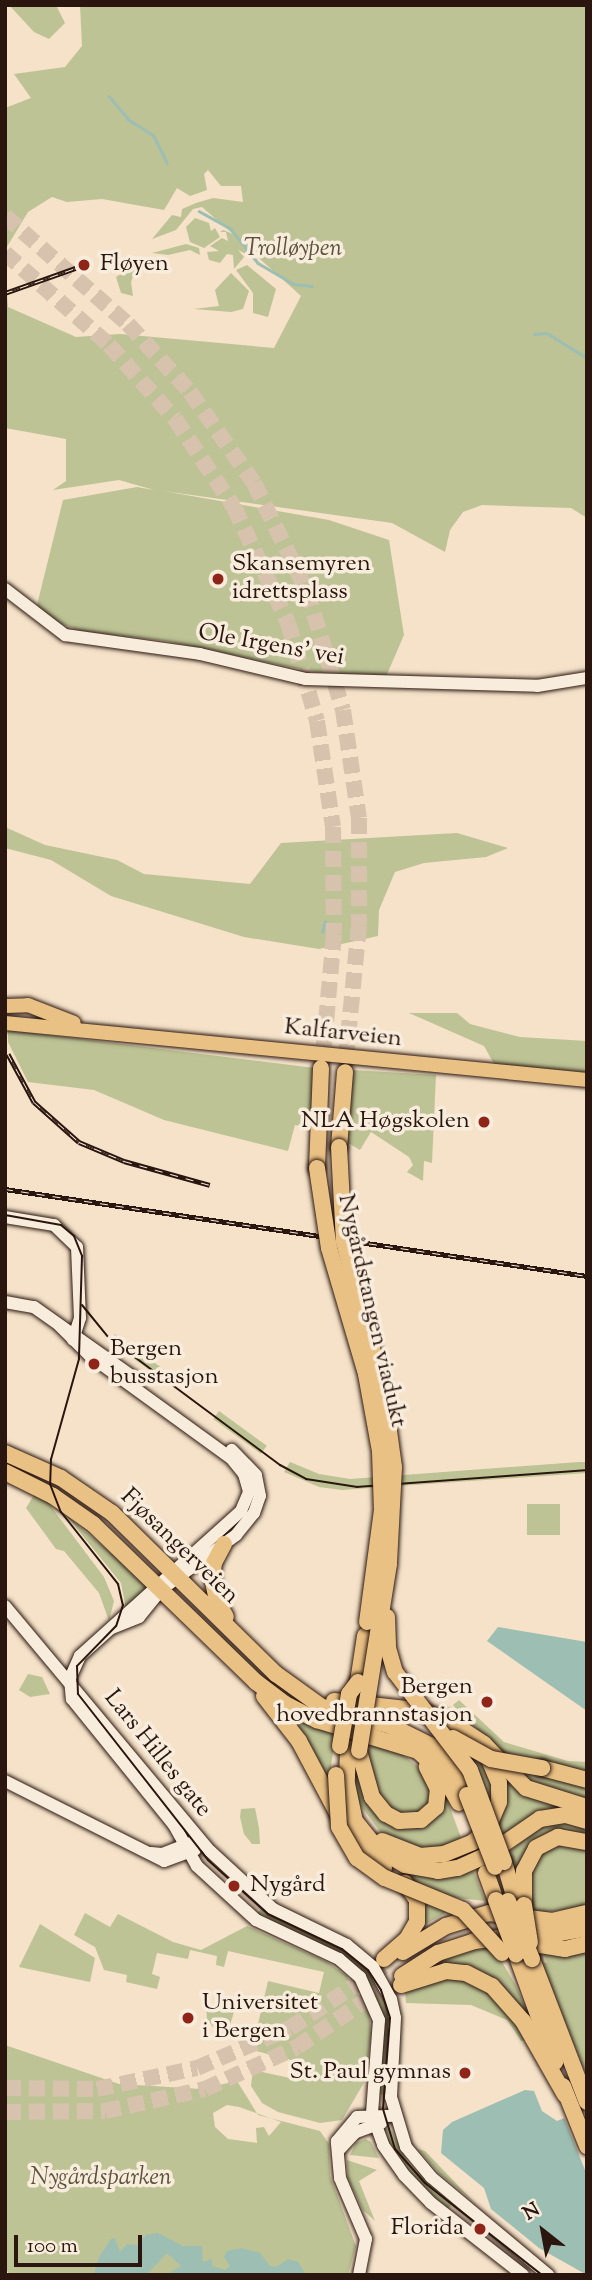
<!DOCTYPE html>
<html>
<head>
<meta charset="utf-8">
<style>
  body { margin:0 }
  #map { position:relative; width:592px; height:2280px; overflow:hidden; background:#f5e2c9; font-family:"Sorts Mill Goudy",serif }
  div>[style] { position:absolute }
  .green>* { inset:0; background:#bdc395; transform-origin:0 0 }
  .water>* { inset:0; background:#9dbeb2 }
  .pier>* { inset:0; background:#f5e2c9 }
  .stream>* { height:2.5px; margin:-1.25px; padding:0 1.25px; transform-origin:1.25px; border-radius:1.25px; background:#9dbeb2 }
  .highway-tunnel>* { height:16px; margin-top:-8px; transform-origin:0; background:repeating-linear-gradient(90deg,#d7c3ad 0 16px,transparent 0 24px) }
  .roads { filter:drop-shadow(0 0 2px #2a160e) drop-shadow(0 0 2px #2a160e) }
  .secondary>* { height:12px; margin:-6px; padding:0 6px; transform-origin:6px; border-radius:6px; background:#f8ecdc }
  .primary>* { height:14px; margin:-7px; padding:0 7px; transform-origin:7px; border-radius:7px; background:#eac184 }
  .highway>* { height:16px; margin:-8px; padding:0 8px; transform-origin:8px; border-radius:8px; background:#eac184 }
  .tram>* { height:2px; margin:-1px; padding:0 1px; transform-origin:1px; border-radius:1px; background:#2a160e }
  .rail>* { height:5px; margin-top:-2.5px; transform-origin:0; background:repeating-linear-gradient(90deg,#f8ecdc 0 8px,#2a160e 0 16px); box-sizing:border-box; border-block:2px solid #2a160e }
  .bridges { filter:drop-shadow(0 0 2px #2a160e) drop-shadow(0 0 2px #2a160e) }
  .highway-bridge>* { height:16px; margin:-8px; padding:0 8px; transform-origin:8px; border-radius:8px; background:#eac184 }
  .dots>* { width:19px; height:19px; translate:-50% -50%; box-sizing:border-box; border:4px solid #f8ecdc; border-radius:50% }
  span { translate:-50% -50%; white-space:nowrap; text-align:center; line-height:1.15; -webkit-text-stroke:7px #f8ecdc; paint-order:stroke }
  .park-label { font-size:24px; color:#5d533d; font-style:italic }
  .poi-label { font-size:24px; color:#2a160e }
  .left { translate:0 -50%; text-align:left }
  .right { translate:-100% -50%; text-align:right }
  .street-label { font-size:24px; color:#2a160e }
  .frame { position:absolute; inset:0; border:7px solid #2a160e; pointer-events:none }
  .north { position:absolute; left:508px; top:2196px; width:70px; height:70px; -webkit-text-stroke:5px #f8ecdc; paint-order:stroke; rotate:329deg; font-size:19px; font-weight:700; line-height:28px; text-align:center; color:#2a160e }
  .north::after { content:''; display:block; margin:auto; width:24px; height:32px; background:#2a160e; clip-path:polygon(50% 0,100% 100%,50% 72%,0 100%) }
  .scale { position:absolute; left:14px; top:2235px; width:128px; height:32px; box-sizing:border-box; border:4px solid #2a160e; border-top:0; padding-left:9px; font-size:21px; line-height:24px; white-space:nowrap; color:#2a160e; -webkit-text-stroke:5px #f8ecdc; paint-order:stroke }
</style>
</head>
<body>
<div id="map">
  <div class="green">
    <i style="clip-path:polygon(9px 5px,56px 5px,65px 23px,49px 39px,34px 32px)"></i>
    <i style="clip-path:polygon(80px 5px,587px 5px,587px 518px,571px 508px,482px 505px,463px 512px,450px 530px,445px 552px,392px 523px,163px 491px,329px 520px,389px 540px,404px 635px,385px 679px,314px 672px,166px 641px,80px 631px,49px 619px,37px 605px,63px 500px,137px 487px,154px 490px,119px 480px,53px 490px,66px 481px,66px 439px,5px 428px,5px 270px,8px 307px,76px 337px,120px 334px,274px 348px,301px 296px,250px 250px,246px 254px,238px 250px,244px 257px,234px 269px,233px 255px,227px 254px,220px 263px,209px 260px,207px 252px,219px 251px,210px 246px,222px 238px,228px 241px,226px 232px,220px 232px,223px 230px,233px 234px,202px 207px,193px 209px,176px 230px,152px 239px,172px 215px,181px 217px,182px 209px,196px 203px,213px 198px,243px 202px,241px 186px,221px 186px,208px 170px,204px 174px,207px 190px,190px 196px,177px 188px,164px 210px,102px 199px,67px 202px,52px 197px,28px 212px,5px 250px,5px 108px,31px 98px,14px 74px,65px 67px,82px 46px)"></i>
    <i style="clip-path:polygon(195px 218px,209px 223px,211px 231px,215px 228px,220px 237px,204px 248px,190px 242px,186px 227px)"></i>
    <i style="clip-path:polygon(186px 244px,199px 248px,200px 255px,190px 250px,168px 255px,152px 253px)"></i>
    <i style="clip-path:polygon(142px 261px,143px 268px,135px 271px,131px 282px,133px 296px,121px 293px,116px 277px)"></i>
    <i style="clip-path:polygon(247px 265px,276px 289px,268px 317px,253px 313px,253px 293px,236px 270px)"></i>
    <i style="clip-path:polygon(231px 273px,249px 291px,243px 309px,231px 312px,194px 309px,219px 306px,215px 290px)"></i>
    <i style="clip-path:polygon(5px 827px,45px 845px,117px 860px,144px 874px,250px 884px,281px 843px,457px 833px,508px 848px,486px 857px,424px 863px,395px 872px,379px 910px,378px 936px,319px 949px,244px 937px,111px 896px,51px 860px,5px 848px)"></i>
    <i style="clip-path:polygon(409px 1013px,457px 1013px,470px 1024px,520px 1037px,587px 1041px,587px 1075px,494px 1064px,484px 1046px)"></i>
    <i style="clip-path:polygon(8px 1030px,315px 1068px,311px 1128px,295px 1125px,288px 1151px,164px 1120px,94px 1090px,28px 1082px,8px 1042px)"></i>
    <i style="clip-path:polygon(352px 1070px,436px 1075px,432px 1163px,424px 1161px,423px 1181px,407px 1172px,413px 1165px,409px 1157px,371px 1132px,360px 1150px,348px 1143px)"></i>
    <i style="left:115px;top:1334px;width:66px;height:9px;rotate:36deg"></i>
    <i style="left:219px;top:1411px;width:59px;height:10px;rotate:36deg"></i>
    <i style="clip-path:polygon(290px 1462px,319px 1474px,350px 1479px,579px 1462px,587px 1462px,587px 1473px,342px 1490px,319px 1487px,284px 1472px)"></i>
    <i style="clip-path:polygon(34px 1495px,46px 1500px,104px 1577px,114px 1601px,109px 1621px,99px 1593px,64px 1551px,56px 1549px,26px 1508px)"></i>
    <i style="left:527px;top:1504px;width:33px;height:31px"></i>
    <i style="clip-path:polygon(65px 1514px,148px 1585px,126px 1609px,121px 1583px)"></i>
    <i style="clip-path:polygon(28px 1674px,42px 1677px,50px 1694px,30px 1697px,19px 1690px)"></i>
    <i style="clip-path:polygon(459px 1700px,504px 1742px,568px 1761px,587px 1762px,587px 1772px,506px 1757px,459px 1712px,453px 1705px)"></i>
    <i style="clip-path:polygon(290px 1714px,336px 1733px,328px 1786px,287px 1718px)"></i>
    <i style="clip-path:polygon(370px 1740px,398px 1751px,426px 1773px,434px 1789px,425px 1813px,400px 1816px,381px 1801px,369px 1758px)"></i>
    <i style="clip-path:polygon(474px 1759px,489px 1764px,492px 1772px,493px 1810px)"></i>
    <i style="clip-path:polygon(353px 1764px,396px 1826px,446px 1797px,463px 1843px,424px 1851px,384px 1837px,358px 1802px)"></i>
    <i style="clip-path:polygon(528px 1772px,587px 1783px,587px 1802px,532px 1784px,523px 1775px)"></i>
    <i style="clip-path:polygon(503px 1774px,567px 1806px,503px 1840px,497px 1822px)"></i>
    <i style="clip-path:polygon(255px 1808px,259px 1828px,260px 1844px,252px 1844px,244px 1834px,240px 1817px,241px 1809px)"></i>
    <i style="clip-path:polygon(561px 1822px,587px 1829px,587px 1837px,560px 1832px,518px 1879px,507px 1854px,540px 1826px)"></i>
    <i style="clip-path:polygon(554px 1843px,587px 1847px,587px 1907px,530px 1914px,526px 1889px,536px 1856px)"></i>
    <i style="clip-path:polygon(473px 1870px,485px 1901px,450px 1897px,410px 1879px,412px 1874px)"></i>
    <i style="clip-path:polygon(422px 1897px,449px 1911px,424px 1925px)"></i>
    <i style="clip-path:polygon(265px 1905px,343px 1948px,371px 1970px,391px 2013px,388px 2095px,375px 2094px,384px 2028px,374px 1990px,365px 1976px,255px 1916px)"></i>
    <i style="clip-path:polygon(85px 1913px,110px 1927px,118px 1914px,173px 1942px,201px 1950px,247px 1926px,327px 1962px,347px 1976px,369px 2012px,371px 2034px,365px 2081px,342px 2120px,320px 2123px,278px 2112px,262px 2103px,251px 2086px,253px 2070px,299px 2080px,303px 2063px,252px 2050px,268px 1981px,319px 1993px,324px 1972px,228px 1951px,224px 1967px,216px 1965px,217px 1956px,190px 1950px,188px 1959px,157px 1953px,152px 1974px,160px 1977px,157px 1989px,126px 1982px,127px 1975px,104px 1970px,95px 1947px,74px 1935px)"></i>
    <i style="clip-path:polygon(40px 1924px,95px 1958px,90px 1982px,19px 1967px)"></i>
    <i style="clip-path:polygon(493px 1947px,515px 1984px,532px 2021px,510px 1998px,434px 1963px,465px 1951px)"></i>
    <i style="clip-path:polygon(587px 1947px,587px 2077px,541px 1962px,547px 1963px,542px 1950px)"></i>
    <i style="clip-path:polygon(459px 1975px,499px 1999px,527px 2040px,521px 2041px,507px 2020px,471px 2005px,406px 2003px,405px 1991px)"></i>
    <i style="clip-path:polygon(206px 2006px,234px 2012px,227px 2035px,219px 2035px,207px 2019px)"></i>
    <i style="clip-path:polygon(evenodd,5px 2045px,119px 2084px,201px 2089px,237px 2081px,258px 2115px,320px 2131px,329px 2144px,330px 2176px,356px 2246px,348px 2275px,10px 2275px,5px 2268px,5px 2045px,227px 2105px,239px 2107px,281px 2122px,269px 2136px,264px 2127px,256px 2128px,257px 2143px,228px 2139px,215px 2127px,213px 2113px,227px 2105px)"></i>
    <i style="clip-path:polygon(390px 2128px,410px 2166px,455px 2200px,446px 2212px,404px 2172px,380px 2131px)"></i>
    <i style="clip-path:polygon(366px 2139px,371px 2142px,379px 2158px,350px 2155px,356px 2143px)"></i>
    <i style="clip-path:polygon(418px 2149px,425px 2151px,474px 2202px,440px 2174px)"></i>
    <i style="clip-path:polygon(347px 2160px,377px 2170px,359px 2181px,375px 2221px,363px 2210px,348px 2179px)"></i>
  </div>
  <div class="water">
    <i style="clip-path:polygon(498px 1627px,587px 1642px,587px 1711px,487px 1641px)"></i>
    <i style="clip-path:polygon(525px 2090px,534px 2091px,542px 2111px,557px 2121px,587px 2109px,587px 2275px,539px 2248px,491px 2209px,484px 2188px,441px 2153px,443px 2130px,452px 2122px)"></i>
    <i style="clip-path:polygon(158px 2233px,183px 2246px,202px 2246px,203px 2262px,212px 2259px,212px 2266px,225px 2270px,230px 2266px,224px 2257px,227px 2251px,242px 2248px,260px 2253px,270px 2266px,277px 2267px,288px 2259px,298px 2262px,306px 2275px,166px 2275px,181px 2266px,167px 2253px,146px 2275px,94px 2275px,99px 2257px,111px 2239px,115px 2238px,120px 2252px,127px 2244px,137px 2245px,146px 2235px)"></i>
  </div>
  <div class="pier">
    <i style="clip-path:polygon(587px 2105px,587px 2175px,563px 2115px)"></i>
  </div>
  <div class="stream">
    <i style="left:109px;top:96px;width:30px;rotate:50deg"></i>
    <i style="left:128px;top:119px;width:31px;rotate:33deg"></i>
    <i style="left:154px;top:136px;width:30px;rotate:64deg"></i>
    <i style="left:199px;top:211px;width:37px;rotate:29deg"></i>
    <i style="left:231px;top:229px;width:43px;rotate:51.5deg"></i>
    <i style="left:258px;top:263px;width:42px;rotate:30.3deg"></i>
    <i style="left:294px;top:284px;width:18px;rotate:6deg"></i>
    <i style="left:534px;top:334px;width:13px;rotate:-4deg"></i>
    <i style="left:547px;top:333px;width:47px;rotate:32deg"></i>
    <i style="left:322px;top:932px;width:11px;rotate:-75deg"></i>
  </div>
  <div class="highway-tunnel">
    <i style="left:5px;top:216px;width:164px;rotate:41.3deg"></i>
    <i style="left:128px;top:324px;width:92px;rotate:47.6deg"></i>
    <i style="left:190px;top:392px;width:111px;rotate:54.9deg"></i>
    <i style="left:254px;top:483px;width:120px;rotate:63.9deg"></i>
    <i style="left:307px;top:591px;width:124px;rotate:73.2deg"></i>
    <i style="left:343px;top:710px;width:109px;rotate:81.6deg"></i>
    <i style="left:359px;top:818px;width:107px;rotate:90deg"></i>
    <i style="left:359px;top:925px;width:145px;rotate:95.6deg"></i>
    <i style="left:5px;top:253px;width:139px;rotate:41.5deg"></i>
    <i style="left:109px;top:345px;width:99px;rotate:48.3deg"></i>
    <i style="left:175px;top:419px;width:106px;rotate:56.2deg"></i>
    <i style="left:234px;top:507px;width:128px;rotate:65deg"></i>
    <i style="left:288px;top:623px;width:102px;rotate:73.5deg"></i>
    <i style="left:317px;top:721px;width:107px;rotate:81.4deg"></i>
    <i style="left:333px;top:827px;width:107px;rotate:89.5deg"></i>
    <i style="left:334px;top:934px;width:133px;rotate:95.2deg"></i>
    <i style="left:5px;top:2088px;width:92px;rotate:0.6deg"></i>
    <i style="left:97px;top:2089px;width:102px;rotate:-11.9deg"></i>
    <i style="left:197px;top:2068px;width:101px;rotate:-23.3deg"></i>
    <i style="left:290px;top:2028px;width:116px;rotate:-33.4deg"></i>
    <i style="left:5px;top:2112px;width:100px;rotate:-0.6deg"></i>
    <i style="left:105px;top:2111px;width:102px;rotate:-12.4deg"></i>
    <i style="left:205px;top:2089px;width:101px;rotate:-24.5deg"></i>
    <i style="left:297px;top:2047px;width:121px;rotate:-34.2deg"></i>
  </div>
  <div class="roads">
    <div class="secondary">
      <i style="left:5px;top:589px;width:76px;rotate:37.5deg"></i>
      <i style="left:65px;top:635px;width:136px;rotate:8deg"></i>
      <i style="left:200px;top:654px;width:109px;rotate:13.3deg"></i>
      <i style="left:306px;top:679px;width:231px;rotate:1.7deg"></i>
      <i style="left:537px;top:686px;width:51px;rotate:-9.1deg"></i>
      <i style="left:5px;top:1217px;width:50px;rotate:9.3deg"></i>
      <i style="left:54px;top:1225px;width:32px;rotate:44deg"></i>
      <i style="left:77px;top:1247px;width:71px;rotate:87.6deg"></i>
      <i style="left:80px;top:1318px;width:23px;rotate:108deg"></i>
      <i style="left:5px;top:1302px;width:29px;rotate:10deg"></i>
      <i style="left:34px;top:1307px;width:125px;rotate:35.2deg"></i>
      <i style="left:59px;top:1325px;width:44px;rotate:45deg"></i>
      <i style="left:90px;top:1356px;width:174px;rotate:35.9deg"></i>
      <i style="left:231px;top:1458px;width:21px;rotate:51deg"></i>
      <i style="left:244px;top:1474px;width:19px;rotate:74deg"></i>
      <i style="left:249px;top:1492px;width:21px;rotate:113deg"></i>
      <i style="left:241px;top:1511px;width:217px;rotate:138deg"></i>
      <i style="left:80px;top:1656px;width:24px;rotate:114deg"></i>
      <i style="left:70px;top:1678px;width:21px;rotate:85deg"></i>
      <i style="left:72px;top:1699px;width:162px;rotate:51deg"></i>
      <i style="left:174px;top:1825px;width:47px;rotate:60.7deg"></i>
      <i style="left:197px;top:1866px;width:80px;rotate:42.5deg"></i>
      <i style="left:256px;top:1920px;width:92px;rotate:25.2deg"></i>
      <i style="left:339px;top:1959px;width:28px;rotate:41deg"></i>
      <i style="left:360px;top:1977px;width:47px;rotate:66.2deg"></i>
      <i style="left:379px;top:2020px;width:94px;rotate:94.3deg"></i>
      <i style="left:372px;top:2114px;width:33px;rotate:70deg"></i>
      <i style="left:383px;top:2145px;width:37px;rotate:55deg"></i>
      <i style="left:404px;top:2175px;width:39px;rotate:46deg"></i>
      <i style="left:431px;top:2203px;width:117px;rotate:38deg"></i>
      <i style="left:5px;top:1606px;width:319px;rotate:50.1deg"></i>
      <i style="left:210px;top:1851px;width:86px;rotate:42.6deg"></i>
      <i style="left:273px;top:1909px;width:82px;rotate:25.9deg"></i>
      <i style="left:347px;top:1945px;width:34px;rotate:40deg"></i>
      <i style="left:373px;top:1967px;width:37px;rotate:61deg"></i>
      <i style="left:391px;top:1999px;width:19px;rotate:78deg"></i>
      <i style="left:395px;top:2018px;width:79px;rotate:92.9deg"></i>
      <i style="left:391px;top:2097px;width:52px;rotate:73.3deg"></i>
      <i style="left:406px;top:2147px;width:39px;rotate:50deg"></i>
      <i style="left:431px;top:2177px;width:153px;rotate:39.9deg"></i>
      <i style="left:112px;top:1628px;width:29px;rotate:-22deg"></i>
      <i style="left:139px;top:1617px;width:36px;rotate:-51deg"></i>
      <i style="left:162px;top:1589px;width:92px;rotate:-36.1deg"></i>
      <i style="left:236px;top:1535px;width:28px;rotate:-51deg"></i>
      <i style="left:254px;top:1513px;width:18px;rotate:-71deg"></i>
      <i style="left:260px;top:1496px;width:21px;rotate:-101deg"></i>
      <i style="left:256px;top:1475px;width:35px;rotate:-134deg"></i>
      <i style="left:5px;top:1781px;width:178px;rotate:26.7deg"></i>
      <i style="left:164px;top:1861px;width:33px;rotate:-20deg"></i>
      <i style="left:151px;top:1853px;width:11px;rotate:5deg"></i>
      <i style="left:162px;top:1854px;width:33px;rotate:-21deg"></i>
      <i style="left:338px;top:2151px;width:26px;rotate:-47deg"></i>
      <i style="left:356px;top:2132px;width:27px;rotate:-20deg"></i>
      <i style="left:359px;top:2275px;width:37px;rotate:-79deg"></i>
      <i style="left:366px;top:2239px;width:66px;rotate:-113.1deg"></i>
      <i style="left:340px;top:2178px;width:37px;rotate:-95deg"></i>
      <i style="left:337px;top:2141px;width:31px;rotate:-50deg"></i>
      <i style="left:357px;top:2117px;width:37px;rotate:-2deg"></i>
    </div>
    <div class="primary">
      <i style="left:5px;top:1006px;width:23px;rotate:-2deg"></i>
      <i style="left:28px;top:1005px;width:49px;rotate:21.4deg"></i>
      <i style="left:5px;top:1023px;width:585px;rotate:5.59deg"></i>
    </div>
    <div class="highway">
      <i style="left:339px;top:1147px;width:75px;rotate:-85.4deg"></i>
      <i style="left:317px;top:1168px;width:100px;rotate:-87.7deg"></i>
      <i style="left:5px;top:1453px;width:61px;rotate:24.1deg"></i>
      <i style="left:61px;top:1478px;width:62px;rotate:34.5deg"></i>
      <i style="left:112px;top:1513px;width:230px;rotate:44.5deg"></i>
      <i style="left:276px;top:1674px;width:57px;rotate:35.7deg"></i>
      <i style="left:322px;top:1707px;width:72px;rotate:15.4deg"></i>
      <i style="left:391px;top:1726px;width:43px;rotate:26deg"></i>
      <i style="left:430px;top:1745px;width:33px;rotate:45deg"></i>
      <i style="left:453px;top:1768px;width:30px;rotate:63deg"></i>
      <i style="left:5px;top:1472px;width:54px;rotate:26.6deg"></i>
      <i style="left:53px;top:1496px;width:49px;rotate:35deg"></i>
      <i style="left:93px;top:1524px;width:227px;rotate:44.1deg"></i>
      <i style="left:256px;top:1682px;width:36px;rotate:37deg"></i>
      <i style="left:285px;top:1704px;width:36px;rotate:27deg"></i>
      <i style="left:317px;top:1720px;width:106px;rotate:17.1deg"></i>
      <i style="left:418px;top:1751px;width:34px;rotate:43deg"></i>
      <i style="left:443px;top:1774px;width:33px;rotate:61deg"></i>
      <i style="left:224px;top:1544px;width:21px;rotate:118deg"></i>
      <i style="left:214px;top:1563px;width:14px;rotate:98deg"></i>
      <i style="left:212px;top:1577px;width:25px;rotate:78deg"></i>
      <i style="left:217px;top:1601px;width:18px;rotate:61deg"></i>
      <i style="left:358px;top:1682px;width:47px;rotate:-81.3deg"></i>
      <i style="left:264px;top:1696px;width:57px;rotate:52.1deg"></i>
      <i style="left:299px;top:1741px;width:109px;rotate:62deg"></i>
      <i style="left:350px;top:1837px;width:46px;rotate:42.4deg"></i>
      <i style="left:334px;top:1701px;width:82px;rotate:6.3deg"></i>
      <i style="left:416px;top:1710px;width:31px;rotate:17deg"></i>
      <i style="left:446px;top:1719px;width:45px;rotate:33.3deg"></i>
      <i style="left:484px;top:1744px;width:61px;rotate:46.3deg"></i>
      <i style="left:526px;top:1788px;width:64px;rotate:17.3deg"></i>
      <i style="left:348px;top:1748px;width:36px;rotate:92deg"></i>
      <i style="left:347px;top:1784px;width:38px;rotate:78deg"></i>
      <i style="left:355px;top:1821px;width:36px;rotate:51deg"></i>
      <i style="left:378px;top:1849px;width:31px;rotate:31deg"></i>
      <i style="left:405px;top:1865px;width:34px;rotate:10deg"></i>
      <i style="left:438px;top:1871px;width:20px;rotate:-9deg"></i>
      <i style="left:458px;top:1868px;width:34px;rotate:-24deg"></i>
      <i style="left:489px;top:1854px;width:62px;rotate:-34.5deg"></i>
      <i style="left:540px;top:1819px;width:26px;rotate:-9deg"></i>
      <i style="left:566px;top:1815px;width:22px;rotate:16deg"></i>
      <i style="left:359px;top:1751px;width:48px;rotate:74.2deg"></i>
      <i style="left:372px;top:1797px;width:22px;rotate:51deg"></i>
      <i style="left:386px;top:1814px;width:15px;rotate:28deg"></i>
      <i style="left:399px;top:1821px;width:22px;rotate:-3deg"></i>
      <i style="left:421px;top:1820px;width:20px;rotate:-41deg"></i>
      <i style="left:436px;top:1807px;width:18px;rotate:-84deg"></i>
      <i style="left:438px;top:1789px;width:25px;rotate:-117deg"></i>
      <i style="left:542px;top:1768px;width:47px;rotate:14.9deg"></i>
      <i style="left:382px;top:1841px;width:41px;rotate:21.5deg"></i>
      <i style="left:420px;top:1856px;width:24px;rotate:-5deg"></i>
      <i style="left:444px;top:1854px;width:31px;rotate:-22deg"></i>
      <i style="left:473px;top:1842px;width:21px;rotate:-43deg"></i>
      <i style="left:488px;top:1828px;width:28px;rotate:-67deg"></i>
      <i style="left:499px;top:1802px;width:19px;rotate:-90deg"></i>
      <i style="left:499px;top:1783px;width:26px;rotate:-113deg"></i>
      <i style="left:504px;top:1862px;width:42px;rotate:73.3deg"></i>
      <i style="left:486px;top:1873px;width:29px;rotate:70deg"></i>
      <i style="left:524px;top:1905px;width:34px;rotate:-90deg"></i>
      <i style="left:524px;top:1871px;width:26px;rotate:-62deg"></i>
      <i style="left:536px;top:1848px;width:25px;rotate:-27deg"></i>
      <i style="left:558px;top:1837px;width:29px;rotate:10deg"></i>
      <i style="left:519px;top:1924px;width:36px;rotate:16deg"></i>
      <i style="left:554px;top:1934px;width:34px;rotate:-10deg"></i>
      <i style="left:403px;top:1952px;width:50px;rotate:-31.2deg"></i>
      <i style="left:446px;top:1926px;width:45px;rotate:-16.8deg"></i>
      <i style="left:489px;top:1913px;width:64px;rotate:7.2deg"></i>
      <i style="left:552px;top:1921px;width:36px;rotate:-13deg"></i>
      <i style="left:516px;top:1954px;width:115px;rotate:70.1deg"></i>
      <i style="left:384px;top:1959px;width:30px;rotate:-41deg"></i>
      <i style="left:407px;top:1939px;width:20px;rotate:-60deg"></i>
      <i style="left:417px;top:1922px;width:22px;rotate:-90deg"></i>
      <i style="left:417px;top:1900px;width:21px;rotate:-125deg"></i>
      <i style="left:532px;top:1959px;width:153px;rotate:69deg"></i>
      <i style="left:402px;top:1976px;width:43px;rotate:-32.6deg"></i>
      <i style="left:438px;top:1953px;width:38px;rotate:-18deg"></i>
      <i style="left:474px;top:1941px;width:23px;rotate:-7deg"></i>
      <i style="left:497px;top:1938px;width:69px;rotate:9.2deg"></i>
      <i style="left:565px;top:1949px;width:23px;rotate:-13deg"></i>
      <i style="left:401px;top:1985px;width:47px;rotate:-17.3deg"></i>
      <i style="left:446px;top:1971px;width:20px;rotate:6deg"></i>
      <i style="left:466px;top:1973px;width:29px;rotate:27deg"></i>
      <i style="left:492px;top:1986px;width:47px;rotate:48.5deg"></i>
      <i style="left:523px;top:2021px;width:85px;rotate:60.4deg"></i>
      <i style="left:563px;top:2086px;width:65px;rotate:68.2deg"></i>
    </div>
  </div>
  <div class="tram">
    <i style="left:5px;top:1215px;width:57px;rotate:10.1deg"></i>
    <i style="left:61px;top:1225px;width:17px;rotate:40deg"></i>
    <i style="left:74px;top:1236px;width:22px;rotate:68deg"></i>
    <i style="left:82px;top:1256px;width:103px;rotate:91.7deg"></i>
    <i style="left:79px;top:1359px;width:104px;rotate:105.6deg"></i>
    <i style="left:51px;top:1459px;width:25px;rotate:92deg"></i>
    <i style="left:50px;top:1484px;width:30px;rotate:69deg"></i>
    <i style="left:61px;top:1512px;width:92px;rotate:51.6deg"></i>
    <i style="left:118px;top:1584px;width:22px;rotate:77deg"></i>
    <i style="left:123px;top:1605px;width:22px;rotate:108deg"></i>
    <i style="left:116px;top:1626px;width:56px;rotate:134.3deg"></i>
    <i style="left:77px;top:1666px;width:28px;rotate:88deg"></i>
    <i style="left:78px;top:1694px;width:211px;rotate:51.9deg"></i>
    <i style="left:208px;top:1860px;width:81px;rotate:42deg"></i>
    <i style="left:268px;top:1914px;width:82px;rotate:25.3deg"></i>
    <i style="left:342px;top:1949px;width:33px;rotate:39deg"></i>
    <i style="left:368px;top:1970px;width:24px;rotate:57deg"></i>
    <i style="left:381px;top:1990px;width:29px;rotate:72deg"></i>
    <i style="left:390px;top:2018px;width:91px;rotate:94.4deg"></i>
    <i style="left:383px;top:2109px;width:42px;rotate:73.3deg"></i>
    <i style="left:395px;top:2149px;width:45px;rotate:48.6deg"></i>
    <i style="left:425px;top:2183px;width:149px;rotate:38.2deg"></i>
    <i style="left:82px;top:1305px;width:43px;rotate:50.7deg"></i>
    <i style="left:109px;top:1338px;width:213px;rotate:36.6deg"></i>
    <i style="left:280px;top:1465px;width:30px;rotate:28deg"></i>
    <i style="left:306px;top:1479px;width:52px;rotate:8.9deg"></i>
    <i style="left:357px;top:1487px;width:231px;rotate:-4.2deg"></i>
  </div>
  <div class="rail">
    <i style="left:5px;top:293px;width:84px;rotate:-19.5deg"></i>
    <i style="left:8px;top:1054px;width:55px;rotate:61.6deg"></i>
    <i style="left:34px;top:1102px;width:60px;rotate:41.6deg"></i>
    <i style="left:79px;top:1142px;width:49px;rotate:22.9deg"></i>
    <i style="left:124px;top:1161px;width:89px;rotate:15.6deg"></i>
    <i style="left:5px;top:1189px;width:588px;rotate:8.5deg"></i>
  </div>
  <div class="bridges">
    <div class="highway-bridge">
      <i style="left:339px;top:1147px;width:95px;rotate:87deg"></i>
      <i style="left:344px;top:1242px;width:158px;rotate:75.3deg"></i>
      <i style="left:384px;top:1395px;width:73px;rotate:82.1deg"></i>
      <i style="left:394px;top:1467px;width:97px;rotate:93deg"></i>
      <i style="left:389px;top:1564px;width:189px;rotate:99.1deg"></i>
      <i style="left:317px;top:1168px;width:81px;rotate:81.5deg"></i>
      <i style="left:329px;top:1248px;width:131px;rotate:73.6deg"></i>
      <i style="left:366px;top:1374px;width:78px;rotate:79.7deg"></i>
      <i style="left:380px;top:1451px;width:59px;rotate:88.1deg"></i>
      <i style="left:382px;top:1510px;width:113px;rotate:97.6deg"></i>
      <i style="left:387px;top:1617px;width:31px;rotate:88deg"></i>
      <i style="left:388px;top:1648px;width:25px;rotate:74deg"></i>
      <i style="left:395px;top:1672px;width:123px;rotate:52.6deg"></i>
      <i style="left:470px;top:1770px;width:98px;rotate:69.7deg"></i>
      <i style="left:453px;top:1738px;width:43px;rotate:28.9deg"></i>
      <i style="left:491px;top:1759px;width:52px;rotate:10deg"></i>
      <i style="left:340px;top:1746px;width:53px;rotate:-80.2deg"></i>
      <i style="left:349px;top:1694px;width:15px;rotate:-53deg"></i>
      <i style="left:336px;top:1775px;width:52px;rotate:86.7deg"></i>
      <i style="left:339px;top:1827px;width:36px;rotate:60deg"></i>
      <i style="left:357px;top:1858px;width:34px;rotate:36deg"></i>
      <i style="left:385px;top:1878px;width:84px;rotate:22.3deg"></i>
      <i style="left:463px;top:1910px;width:58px;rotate:47.8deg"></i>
      <i style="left:467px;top:1795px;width:77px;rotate:68.7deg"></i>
      <i style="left:496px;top:1900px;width:58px;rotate:69.7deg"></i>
      <i style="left:508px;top:1901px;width:63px;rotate:67.5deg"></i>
      <i style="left:524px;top:1905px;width:38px;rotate:81deg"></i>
    </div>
  </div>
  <div class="dots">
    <i style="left:84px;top:265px;background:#8f2418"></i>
    <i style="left:218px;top:579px;background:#8f2418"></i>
    <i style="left:484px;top:1122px;background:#8f2418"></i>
    <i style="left:94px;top:1364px;background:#8f2418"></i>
    <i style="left:487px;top:1702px;background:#8f2418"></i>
    <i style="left:234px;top:1886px;background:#8f2418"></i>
    <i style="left:188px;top:2018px;background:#8f2418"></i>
    <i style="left:465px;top:2073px;background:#8f2418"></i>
    <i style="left:480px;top:2229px;background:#8f2418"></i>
  </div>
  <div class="park-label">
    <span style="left:293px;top:250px">Trolløypen</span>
    <span style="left:101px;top:2179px">Nygårdsparken</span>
  </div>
  <div class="poi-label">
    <span class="left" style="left:100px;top:265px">Fløyen</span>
    <span class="left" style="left:232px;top:579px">Skansemyren<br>idrettsplass</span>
    <span class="right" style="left:470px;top:1122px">NLA Høgskolen</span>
    <span class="left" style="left:110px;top:1364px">Bergen<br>busstasjon</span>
    <span class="right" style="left:473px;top:1702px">Bergen<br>hovedbrannstasjon</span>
    <span class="left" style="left:250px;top:1886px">Nygård</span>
    <span class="left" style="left:202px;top:2018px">Universitet<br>i Bergen</span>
    <span class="right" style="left:451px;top:2073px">St. Paul gymnas</span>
    <span class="right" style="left:464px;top:2229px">Florida</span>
  </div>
  <div class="street-label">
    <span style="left:271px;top:646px;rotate:10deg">Ole Irgens' vei</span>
    <span style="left:343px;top:1034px;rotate:6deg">Kalfarveien</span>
    <span style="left:371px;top:1311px;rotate:77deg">Nygårdstangen viadukt</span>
    <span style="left:179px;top:1547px;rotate:44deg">Fjøsangerveien</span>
    <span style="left:157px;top:1754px;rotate:51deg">Lars Hilles gate</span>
  </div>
  <div class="frame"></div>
  <div class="north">N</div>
  <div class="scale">100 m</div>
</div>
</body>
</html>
